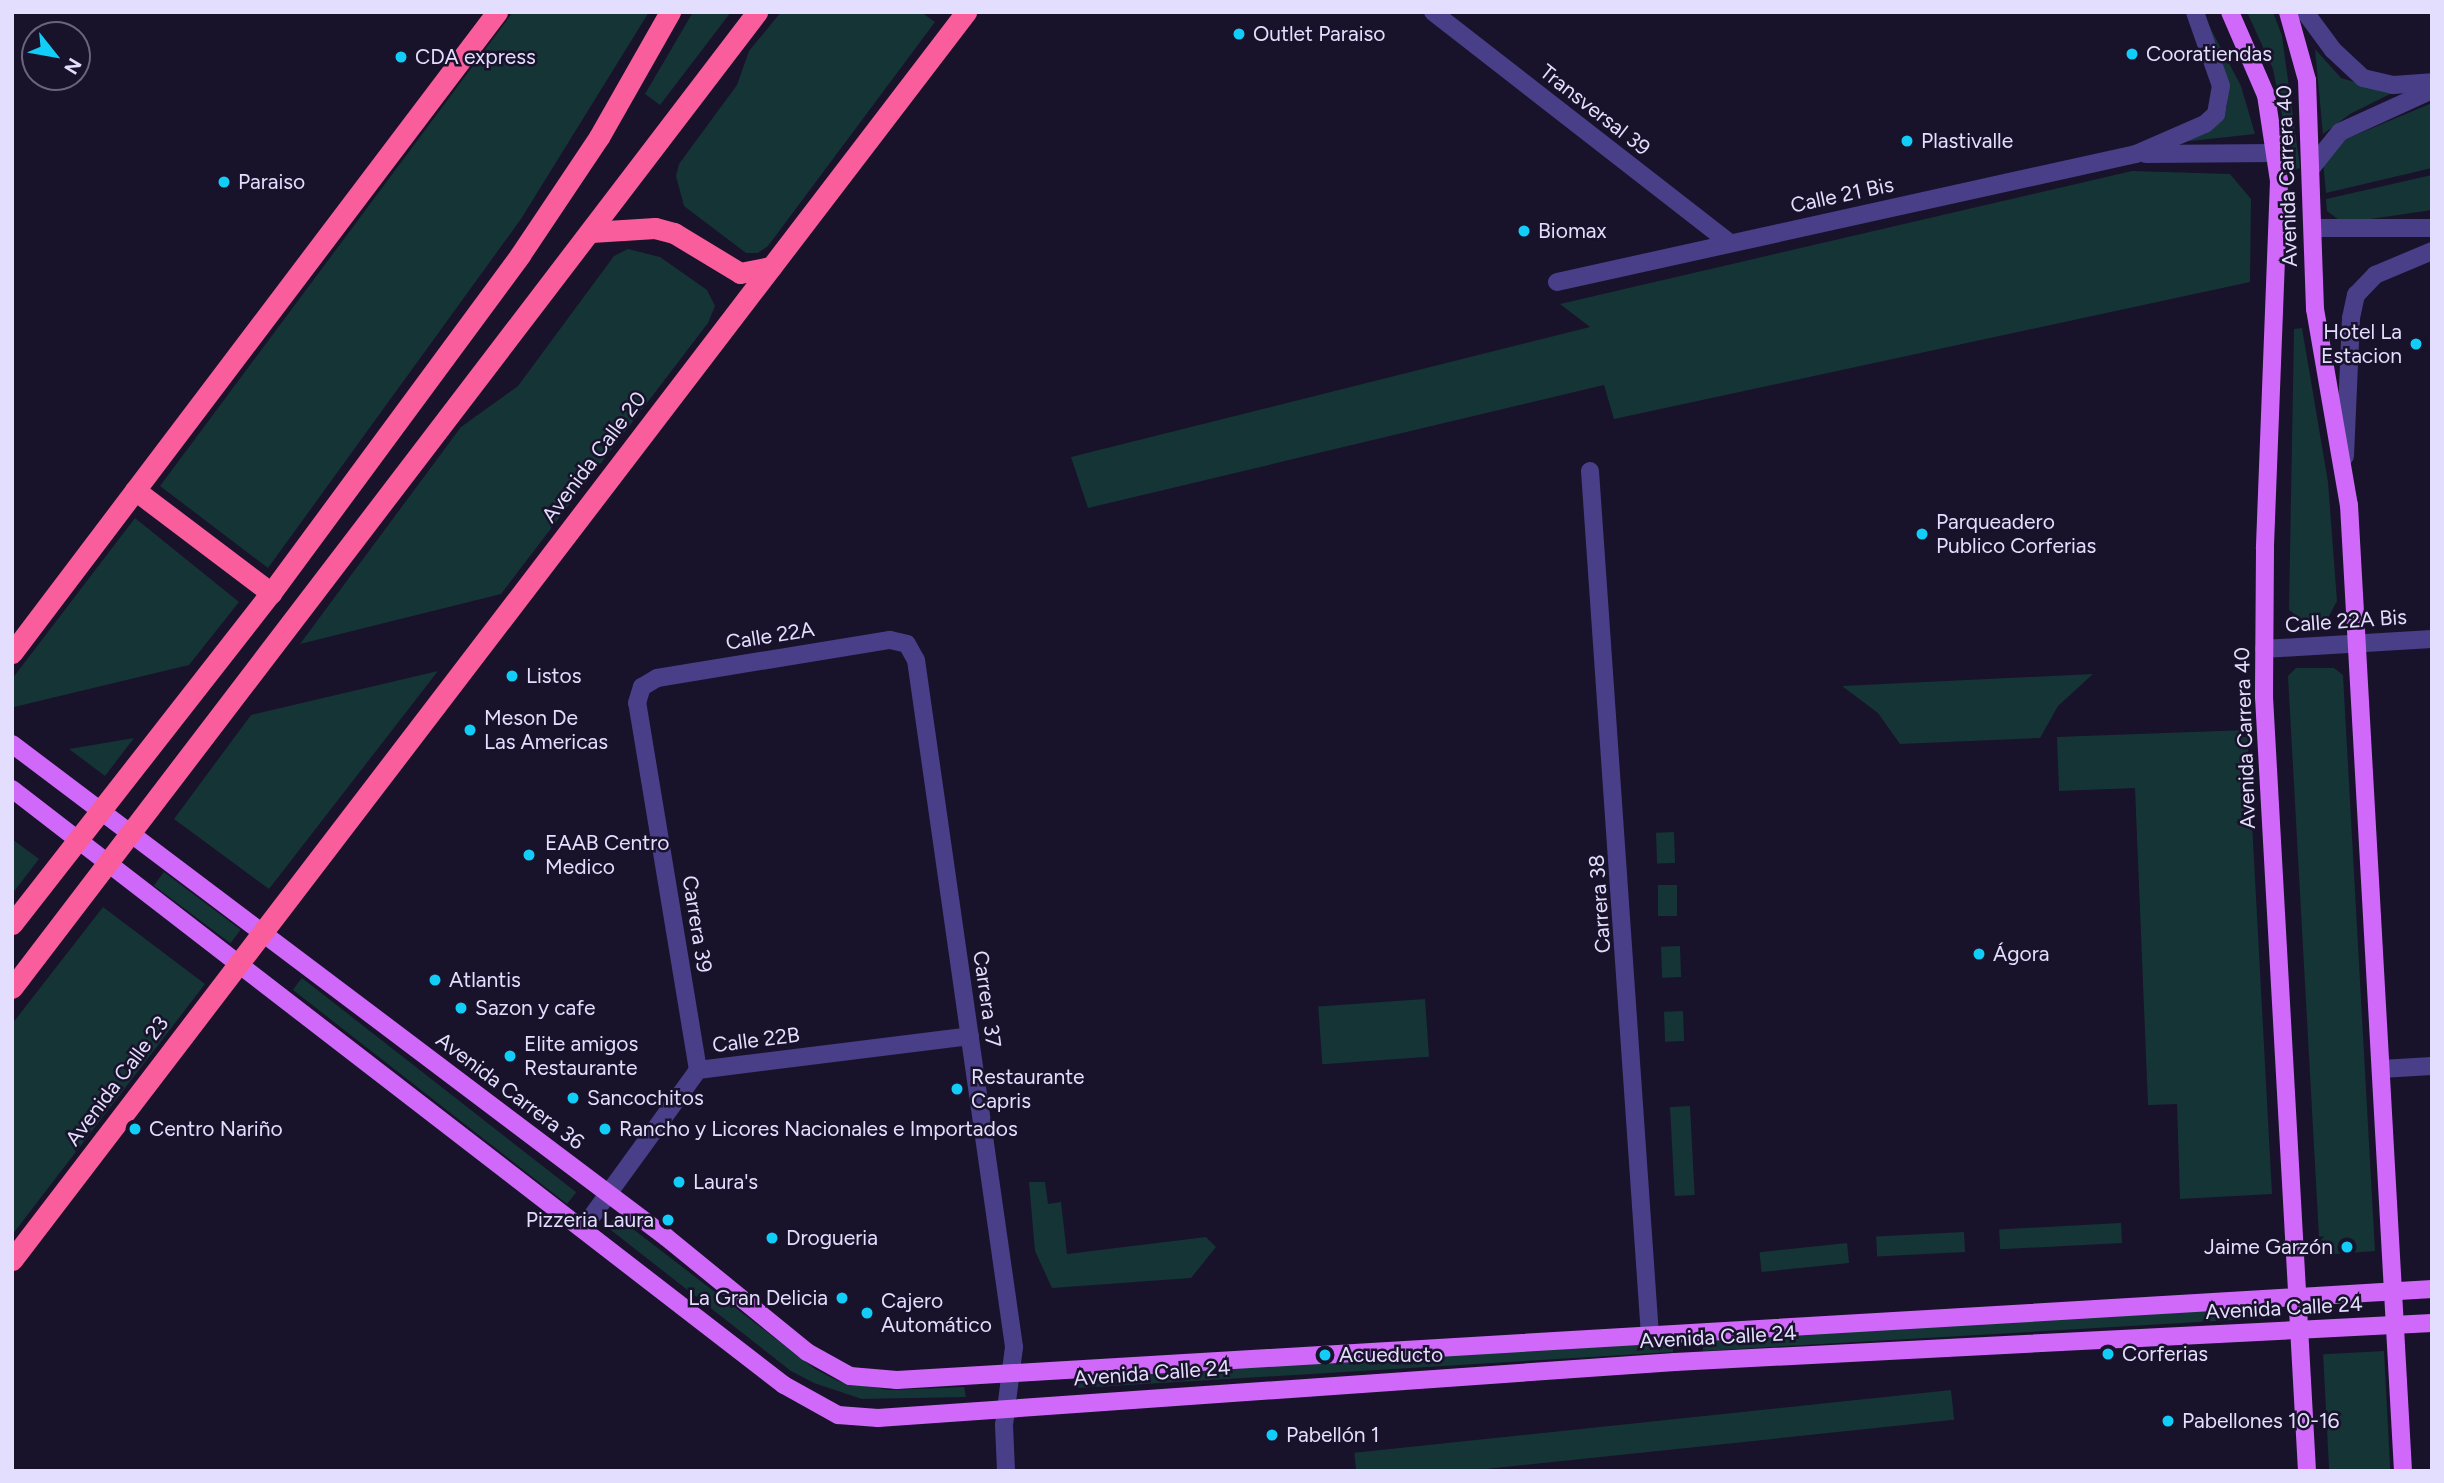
<!DOCTYPE html>
<html>
<head>
<meta charset="utf-8">
<style>
  body { margin:0 }
  #map { position:relative; width:2444px; height:1483px; overflow:hidden; background:#19122b; font-family:Figtree,sans-serif }
  div>[style] { position:absolute }
  .green>* { inset:0; background:#153435; transform-origin:0 0 }
  .minor>* { height:18px; margin:-9px; padding:0 9px; transform-origin:9px; border-radius:9px; background:#483f88 }
  .major>* { height:18px; margin:-9px; padding:0 9px; transform-origin:9px; border-radius:9px; background:#d069fa }
  .highway>* { height:21px; margin:-10.5px; padding:0 10.5px; transform-origin:10.5px; border-radius:10.5px; background:#f95d9b }
  .dots>* { width:19px; height:19px; translate:-50% -50%; box-sizing:border-box; border:4px solid #19122b; border-radius:50% }
  span { translate:-50% -50%; white-space:nowrap; text-align:center; line-height:1.15; -webkit-text-stroke:5px #19122b; paint-order:stroke }
  .poi-label { font-size:21px; color:#e4defe }
  .left { translate:0 -50%; text-align:left }
  .right { translate:-100% -50%; text-align:right }
  .street-label { font-size:21px; color:#e4defe }
  .frame { position:absolute; inset:0; border:14px solid #e4defe; pointer-events:none }
  .north { position:absolute; left:21px; top:21px; width:70px; height:70px; box-sizing:border-box; background:#19122b; border:2px solid #6a647f; border-radius:50%; rotate:121deg; font-size:19px; font-weight:700; line-height:28px; text-align:center; color:#e4defe }
  .north::after { content:''; display:block; margin:auto; width:24px; height:32px; background:#11cdf7; clip-path:polygon(50% 0,100% 100%,50% 72%,0 100%) }
</style>
</head>
<body>
<div id="map">
  <div class="green">
    <i style="clip-path:polygon(513px 12px,649px 12px,521px 219px,268px 568px,160px 486px)"></i>
    <i style="clip-path:polygon(693px 12px,731px 12px,660px 105px,645px 94px)"></i>
    <i style="clip-path:polygon(781px 12px,921px 12px,935px 22px,768px 246px,758px 253px,746px 253px,684px 206px,676px 176px,679px 164px,737px 85px,749px 51px)"></i>
    <i style="clip-path:polygon(2247px 12px,2273px 12px,2282px 36px,2300px 168px,2293px 170px,2273px 69px)"></i>
    <i style="clip-path:polygon(2204px 16px,2241px 86px,2255px 134px,2172px 143px,2219px 118px,2227px 107px,2228px 87px)"></i>
    <i style="clip-path:polygon(2315px 49px,2341px 78px,2392px 93px,2350px 114px,2323px 134px)"></i>
    <i style="clip-path:polygon(2432px 103px,2432px 168px,2326px 193px,2323px 161px,2334px 144px)"></i>
    <i style="clip-path:polygon(2132px 171px,2230px 174px,2251px 199px,2250px 282px,1614px 419px,1604px 385px,1088px 508px,1071px 457px,1590px 327px,1560px 304px)"></i>
    <i style="clip-path:polygon(2432px 175px,2432px 210px,2343px 223px,2327px 211px,2326px 199px)"></i>
    <i style="clip-path:polygon(628px 249px,660px 257px,707px 290px,715px 306px,708px 323px,501px 594px,300px 644px,461px 427px,518px 386px,614px 256px)"></i>
    <i style="clip-path:polygon(2302px 328px,2328px 482px,2337px 601px,2328px 618px,2308px 624px,2289px 610px,2294px 329px)"></i>
    <i style="clip-path:polygon(135px 518px,239px 602px,189px 665px,14px 707px,12px 679px)"></i>
    <i style="clip-path:polygon(2296px 668px,2334px 668px,2343px 675px,2375px 1251px,2320px 1255px,2288px 676px)"></i>
    <i style="clip-path:polygon(438px 671px,269px 889px,174px 819px,251px 715px)"></i>
    <i style="clip-path:polygon(2093px 674px,2058px 706px,2040px 738px,1900px 744px,1878px 713px,1842px 686px)"></i>
    <i style="clip-path:polygon(2247px 730px,2272px 1194px,2180px 1199px,2177px 1104px,2148px 1105px,2135px 788px,2059px 791px,2057px 737px)"></i>
    <i style="clip-path:polygon(134px 738px,105px 776px,69px 749px)"></i>
    <i style="left:1674px;top:832px;width:31px;height:18px;rotate:88deg"></i>
    <i style="clip-path:polygon(12px 839px,39px 859px,12px 894px)"></i>
    <i style="left:164px;top:872px;width:96px;height:17px;rotate:37deg"></i>
    <i style="left:1658px;top:885px;width:19px;height:31px"></i>
    <i style="clip-path:polygon(103px 907px,205px 984px,12px 1235px,12px 1024px)"></i>
    <i style="left:1680px;top:946px;width:31px;height:19px;rotate:88deg"></i>
    <i style="left:302px;top:978px;width:348px;height:15px;rotate:38deg"></i>
    <i style="left:1425px;top:999px;width:58px;height:107px;rotate:86deg"></i>
    <i style="left:1683px;top:1011px;width:30px;height:19px;rotate:88deg"></i>
    <i style="left:1690px;top:1106px;width:89px;height:20px;rotate:87deg"></i>
    <i style="clip-path:polygon(1029px 1182px,1045px 1182px,1048px 1204px,1061px 1202px,1067px 1254px,1206px 1237px,1216px 1247px,1191px 1278px,1052px 1288px,1035px 1251px)"></i>
    <i style="clip-path:polygon(616px 1216px,815px 1369px,838px 1381px,889px 1390px,964px 1387px,966px 1397px,862px 1399px,814px 1383px,791px 1371px,607px 1227px)"></i>
    <i style="left:2121px;top:1223px;width:20px;height:122px;rotate:87deg"></i>
    <i style="left:1964px;top:1232px;width:20px;height:88px;rotate:87deg"></i>
    <i style="left:1847px;top:1243px;width:20px;height:88px;rotate:84deg"></i>
    <i style="clip-path:polygon(2209px 1307px,2267px 1308px,2268px 1318px,1703px 1351px,1703px 1339px)"></i>
    <i style="clip-path:polygon(1673px 1340px,1673px 1352px,1078px 1388px,1076px 1379px,1259px 1363px)"></i>
    <i style="left:2384px;top:1351px;width:120px;height:61px;rotate:87deg"></i>
    <i style="left:1951px;top:1390px;width:30px;height:600px;rotate:84deg"></i>
  </div>
  <div class="minor">
    <i style="left:1433px;top:12px;width:376px;rotate:37.9deg"></i>
    <i style="left:2305px;top:12px;width:47px;rotate:53.6deg"></i>
    <i style="left:2333px;top:50px;width:41px;rotate:43deg"></i>
    <i style="left:2363px;top:78px;width:31px;rotate:13deg"></i>
    <i style="left:2393px;top:85px;width:39px;rotate:-4deg"></i>
    <i style="left:2146px;top:154px;width:131px;rotate:-0.4deg"></i>
    <i style="left:2312px;top:167px;width:45px;rotate:-51.3deg"></i>
    <i style="left:2340px;top:132px;width:101px;rotate:-24.5deg"></i>
    <i style="left:2313px;top:228px;width:119px"></i>
    <i style="left:1557px;top:282px;width:593px;rotate:-12.47deg"></i>
    <i style="left:2136px;top:154px;width:75px;rotate:-23.5deg"></i>
    <i style="left:2205px;top:124px;width:15px;rotate:-42deg"></i>
    <i style="left:2216px;top:114px;width:28px;rotate:-80deg"></i>
    <i style="left:2221px;top:86px;width:78px;rotate:-109.4deg"></i>
    <i style="left:2345px;top:456px;width:138px;rotate:-87.5deg"></i>
    <i style="left:2351px;top:318px;width:24px;rotate:-78deg"></i>
    <i style="left:2356px;top:295px;width:28px;rotate:-46deg"></i>
    <i style="left:2375px;top:275px;width:62px;rotate:-22.8deg"></i>
    <i style="left:1590px;top:471px;width:866px;rotate:86.03deg"></i>
    <i style="left:2264px;top:649px;width:168px;rotate:-3.4deg"></i>
    <i style="left:2381px;top:1069px;width:51px;rotate:-3.4deg"></i>
    <i style="left:698px;top:1070px;width:372px;rotate:-99.4deg"></i>
    <i style="left:637px;top:703px;width:17px;rotate:-73deg"></i>
    <i style="left:642px;top:687px;width:17px;rotate:-31deg"></i>
    <i style="left:657px;top:678px;width:236px;rotate:-9.3deg"></i>
    <i style="left:890px;top:640px;width:17px;rotate:13deg"></i>
    <i style="left:907px;top:644px;width:18px;rotate:61deg"></i>
    <i style="left:916px;top:660px;width:694px;rotate:81.88deg"></i>
    <i style="left:1014px;top:1347px;width:79px;rotate:97.3deg"></i>
    <i style="left:1004px;top:1425px;width:46px;rotate:87.5deg"></i>
    <i style="left:584px;top:1227px;width:194px;rotate:-54deg"></i>
    <i style="left:698px;top:1070px;width:274px;rotate:-7.1deg"></i>
  </div>
  <div class="major">
    <i style="left:2230px;top:12px;width:90px;rotate:66.6deg"></i>
    <i style="left:2266px;top:95px;width:87px;rotate:81.4deg"></i>
    <i style="left:2279px;top:181px;width:368px;rotate:92.2deg"></i>
    <i style="left:2265px;top:549px;width:148px;rotate:90.4deg"></i>
    <i style="left:2264px;top:697px;width:775px;rotate:86.82deg"></i>
    <i style="left:2288px;top:12px;width:71px;rotate:74.4deg"></i>
    <i style="left:2307px;top:80px;width:229px;rotate:88deg"></i>
    <i style="left:2315px;top:309px;width:199px;rotate:80.2deg"></i>
    <i style="left:2349px;top:505px;width:968px;rotate:86.8deg"></i>
    <i style="left:12px;top:744px;width:819px;rotate:37.01deg"></i>
    <i style="left:666px;top:1237px;width:182px;rotate:39.2deg"></i>
    <i style="left:807px;top:1352px;width:49px;rotate:29.2deg"></i>
    <i style="left:850px;top:1376px;width:47px;rotate:4.9deg"></i>
    <i style="left:897px;top:1380px;width:1538px;rotate:-3.39deg"></i>
    <i style="left:12px;top:789px;width:975px;rotate:37.67deg"></i>
    <i style="left:784px;top:1385px;width:62px;rotate:29.1deg"></i>
    <i style="left:838px;top:1415px;width:40px;rotate:4.3deg"></i>
    <i style="left:878px;top:1418px;width:799px;rotate:-4.02deg"></i>
    <i style="left:1675px;top:1362px;width:758px;rotate:-2.95deg"></i>
  </div>
  <div class="highway">
    <i style="left:591px;top:232px;width:64px;rotate:-3.6deg"></i>
    <i style="left:655px;top:228px;width:20px;rotate:15deg"></i>
    <i style="left:674px;top:233px;width:77px;rotate:31.2deg"></i>
    <i style="left:740px;top:273px;width:32px;rotate:-11deg"></i>
    <i style="left:135px;top:490px;width:171px;rotate:37.1deg"></i>
    <i style="left:12px;top:653px;width:804px;rotate:-52.89deg"></i>
    <i style="left:12px;top:924px;width:420px;rotate:-52deg"></i>
    <i style="left:271px;top:593px;width:420px;rotate:-53.6deg"></i>
    <i style="left:520px;top:255px;width:142px;rotate:-56.2deg"></i>
    <i style="left:599px;top:137px;width:144px;rotate:-60.4deg"></i>
    <i style="left:12px;top:988px;width:1228px;rotate:-52.64deg"></i>
    <i style="left:12px;top:1260px;width:1571px;rotate:-52.6deg"></i>
  </div>
  <div class="dots">
    <i style="left:1239px;top:34px;background:#11cdf7"></i>
    <i style="left:2132px;top:54px;background:#11cdf7"></i>
    <i style="left:401px;top:57px;background:#11cdf7"></i>
    <i style="left:1907px;top:141px;background:#11cdf7"></i>
    <i style="left:224px;top:182px;background:#11cdf7"></i>
    <i style="left:1524px;top:231px;background:#11cdf7"></i>
    <i style="left:2416px;top:344px;background:#11cdf7"></i>
    <i style="left:1922px;top:534px;background:#11cdf7"></i>
    <i style="left:512px;top:676px;background:#11cdf7"></i>
    <i style="left:470px;top:730px;background:#11cdf7"></i>
    <i style="left:529px;top:855px;background:#11cdf7"></i>
    <i style="left:1979px;top:954px;background:#11cdf7"></i>
    <i style="left:435px;top:980px;background:#11cdf7"></i>
    <i style="left:461px;top:1008px;background:#11cdf7"></i>
    <i style="left:510px;top:1056px;background:#11cdf7"></i>
    <i style="left:957px;top:1089px;background:#11cdf7"></i>
    <i style="left:573px;top:1098px;background:#11cdf7"></i>
    <i style="left:135px;top:1129px;background:#11cdf7"></i>
    <i style="left:605px;top:1129px;background:#11cdf7"></i>
    <i style="left:679px;top:1182px;background:#11cdf7"></i>
    <i style="left:668px;top:1220px;background:#11cdf7"></i>
    <i style="left:772px;top:1238px;background:#11cdf7"></i>
    <i style="left:2347px;top:1247px;background:#11cdf7"></i>
    <i style="left:842px;top:1298px;background:#11cdf7"></i>
    <i style="left:867px;top:1313px;background:#11cdf7"></i>
    <i style="left:2108px;top:1354px;background:#11cdf7"></i>
    <i style="left:1325px;top:1355px;background:#11cdf7"></i>
    <i style="left:2168px;top:1421px;background:#11cdf7"></i>
    <i style="left:1272px;top:1435px;background:#11cdf7"></i>
  </div>
  <div class="poi-label">
    <span class="left" style="left:1253px;top:34px">Outlet Paraiso</span>
    <span class="left" style="left:2146px;top:54px">Cooratiendas</span>
    <span class="left" style="left:415px;top:57px">CDA express</span>
    <span class="left" style="left:1921px;top:141px">Plastivalle</span>
    <span class="left" style="left:238px;top:182px">Paraiso</span>
    <span class="left" style="left:1538px;top:231px">Biomax</span>
    <span class="right" style="left:2402px;top:344px">Hotel La<br>Estacion</span>
    <span class="left" style="left:1936px;top:534px">Parqueadero<br>Publico Corferias</span>
    <span class="left" style="left:526px;top:676px">Listos</span>
    <span class="left" style="left:484px;top:730px">Meson De<br>Las Americas</span>
    <span class="left" style="left:545px;top:855px">EAAB Centro<br>Medico</span>
    <span class="left" style="left:1993px;top:954px">Ágora</span>
    <span class="left" style="left:449px;top:980px">Atlantis</span>
    <span class="left" style="left:475px;top:1008px">Sazon y cafe</span>
    <span class="left" style="left:524px;top:1056px">Elite amigos<br>Restaurante</span>
    <span class="left" style="left:971px;top:1089px">Restaurante<br>Capris</span>
    <span class="left" style="left:587px;top:1098px">Sancochitos</span>
    <span class="left" style="left:149px;top:1129px">Centro Nariño</span>
    <span class="left" style="left:619px;top:1129px">Rancho y Licores Nacionales e Importados</span>
    <span class="left" style="left:693px;top:1182px">Laura's</span>
    <span class="right" style="left:654px;top:1220px">Pizzeria Laura</span>
    <span class="left" style="left:786px;top:1238px">Drogueria</span>
    <span class="right" style="left:2333px;top:1247px">Jaime Garzón</span>
    <span class="right" style="left:828px;top:1298px">La Gran Delicia</span>
    <span class="left" style="left:881px;top:1313px">Cajero<br>Automático</span>
    <span class="left" style="left:2122px;top:1354px">Corferias</span>
    <span class="left" style="left:1339px;top:1355px">Acueducto</span>
    <span class="left" style="left:2182px;top:1421px">Pabellones 10-16</span>
    <span class="left" style="left:1286px;top:1435px">Pabellón 1</span>
  </div>
  <div class="street-label">
    <span style="left:1595px;top:110px;rotate:38deg">Transversal 39</span>
    <span style="left:2287px;top:176px;rotate:-92deg">Avenida Carrera 40</span>
    <span style="left:1842px;top:195px;rotate:-12deg">Calle 21 Bis</span>
    <span style="left:594px;top:457px;rotate:-53deg">Avenida Calle 20</span>
    <span style="left:2346px;top:621px;rotate:-4deg">Calle 22A Bis</span>
    <span style="left:770px;top:636px;rotate:-9deg">Calle 22A</span>
    <span style="left:2245px;top:738px;rotate:-92deg">Avenida Carrera 40</span>
    <span style="left:1600px;top:904px;rotate:-94deg">Carrera 38</span>
    <span style="left:697px;top:924px;rotate:81deg">Carrera 39</span>
    <span style="left:987px;top:999px;rotate:82deg">Carrera 37</span>
    <span style="left:756px;top:1040px;rotate:-7deg">Calle 22B</span>
    <span style="left:117px;top:1081px;rotate:-53deg">Avenida Calle 23</span>
    <span style="left:510px;top:1091px;rotate:37deg">Avenida Carrera 36</span>
    <span style="left:2284px;top:1308px;rotate:-3deg">Avenida Calle 24</span>
    <span style="left:1718px;top:1337px;rotate:-3deg">Avenida Calle 24</span>
    <span style="left:1152px;top:1373px;rotate:-4deg">Avenida Calle 24</span>
  </div>
  <div class="frame"></div>
  <div class="north">N</div>
</div>
</body>
</html>
